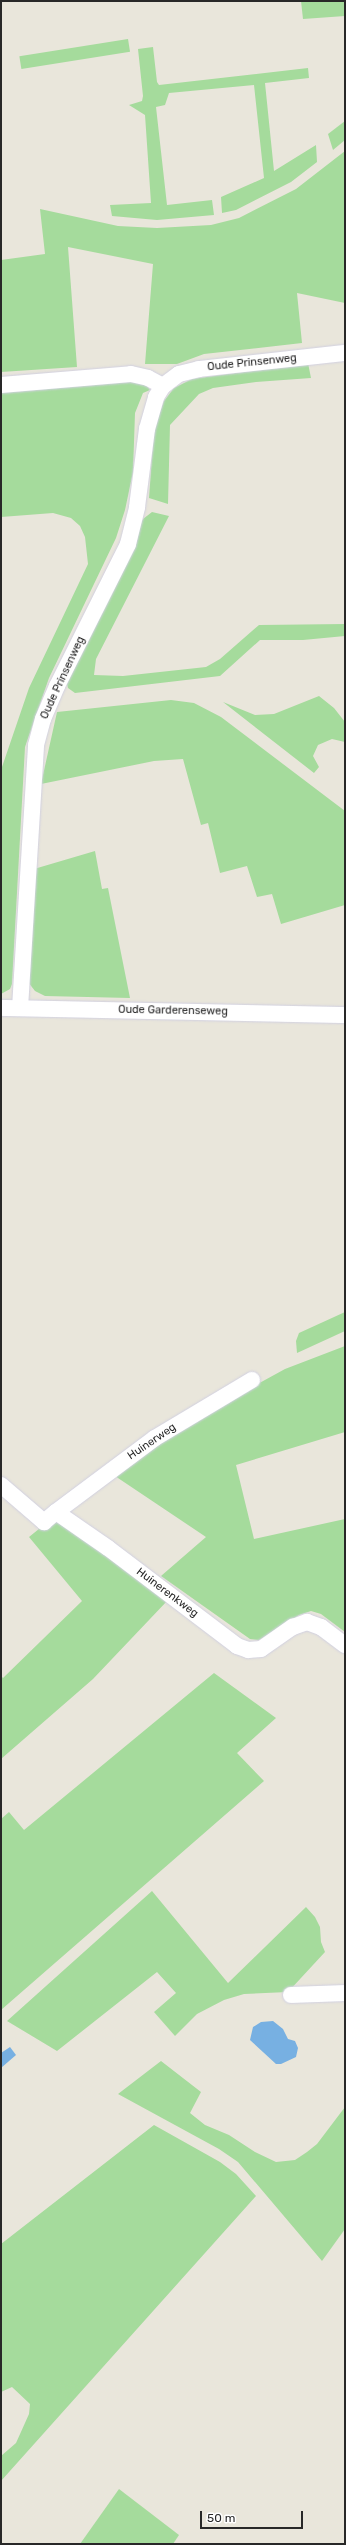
<!DOCTYPE html>
<html>
<head>
<meta charset="utf-8">
<style>
  body { margin:0 }
  #map { position:relative; width:346px; height:2545px; overflow:hidden; background:#e9e6db; font-family:Rubik,sans-serif }
  div>[style] { position:absolute }
  .green>* { inset:0; background:#a5db9c; transform-origin:0 0 }
  .water>* { inset:0; background:#77b0e2 }
  .roads { filter:drop-shadow(0 0 1px #d1d0e0) drop-shadow(0 0 1px #d1d0e0) }
  .minor>* { height:16px; margin:-8px; padding:0 8px; transform-origin:8px; border-radius:8px; background:#fff }
  span { translate:-50% -50%; white-space:nowrap; text-align:center; line-height:1.15; -webkit-text-stroke:3px #fff; paint-order:stroke }
  .street-label { font-size:11px; color:#282828 }
  .frame { position:absolute; inset:0; border:2px solid #282828; pointer-events:none }
  .scale { position:absolute; left:200px; top:2511px; width:103px; height:18px; box-sizing:border-box; border:2px solid #282828; border-top:0; padding-left:5px; font-size:12px; line-height:14px; white-space:nowrap; color:#282828; -webkit-text-stroke:3px #fff; paint-order:stroke }
</style>
</head>
<body>
<div id="map">
  <div class="green">
    <i style="clip-path:polygon(301px 1px,345px 1px,345px 16px,303px 19px)"></i>
    <i style="left:128px;top:39px;width:13px;height:110px;rotate:81deg"></i>
    <i style="clip-path:polygon(153px 47px,157px 82px,159px 85px,308px 68px,309px 78px,265px 83px,274px 171px,316px 145px,317px 162px,291px 182px,236px 210px,222px 213px,221px 197px,264px 178px,254px 85px,169px 93px,165px 105px,156px 107px,167px 205px,212px 200px,214px 215px,157px 220px,112px 216px,110px 205px,151px 203px,145px 115px,129px 105px,142px 101px,143px 96px,138px 49px)"></i>
    <i style="clip-path:polygon(345px 121px,345px 140px,333px 150px,328px 134px)"></i>
    <i style="clip-path:polygon(345px 151px,345px 303px,297px 293px,302px 343px,204px 354px,177px 364px,145px 364px,153px 264px,68px 247px,77px 367px,1px 372px,1px 260px,45px 254px,40px 209px,118px 226px,157px 228px,211px 225px,239px 218px,296px 189px)"></i>
    <i style="clip-path:polygon(308px 363px,311px 378px,256px 382px,213px 388px,199px 394px,170px 425px,168px 504px,149px 498px,154px 428px,164px 401px,174px 388px,192px 379px)"></i>
    <i style="clip-path:polygon(143px 381px,150px 390px,143px 393px,135px 413px,133px 472px,125px 510px,116px 538px,49px 678px,25px 747px,12px 984px,10px 989px,1px 994px,2px 767px,29px 688px,88px 564px,85px 537px,80px 526px,71px 518px,53px 513px,1px 517px,1px 387px)"></i>
    <i style="clip-path:polygon(152px 512px,169px 516px,96px 659px,94px 675px,123px 676px,206px 667px,220px 659px,259px 625px,345px 624px,345px 636px,303px 640px,260px 640px,220px 676px,75px 693px,68px 688px,67px 684px,143px 519px)"></i>
    <i style="clip-path:polygon(319px 696px,334px 708px,345px 722px,345px 742px,332px 739px,318px 745px,313px 756px,319px 767px,314px 773px,223px 702px,255px 715px,274px 714px)"></i>
    <i style="clip-path:polygon(171px 700px,194px 703px,221px 717px,345px 811px,345px 905px,281px 924px,272px 894px,257px 897px,247px 866px,220px 873px,208px 823px,201px 825px,183px 759px,154px 761px,41px 784px,57px 712px)"></i>
    <i style="clip-path:polygon(95px 851px,102px 889px,108px 888px,130px 998px,45px 996px,35px 991px,28px 982px,34px 869px)"></i>
    <i style="clip-path:polygon(345px 1312px,345px 1331px,297px 1353px,296px 1341px,299px 1333px)"></i>
    <i style="clip-path:polygon(345px 1346px,345px 1432px,236px 1465px,254px 1539px,345px 1519px,345px 1632px,321px 1614px,311px 1611px,299px 1615px,259px 1640px,250px 1639px,161px 1576px,206px 1537px,112px 1474px,234px 1397px,285px 1369px)"></i>
    <i style="clip-path:polygon(55px 1516px,168px 1600px,93px 1679px,1px 1759px,1px 1676px,3px 1678px,82px 1601px,29px 1537px)"></i>
    <i style="clip-path:polygon(214px 1673px,276px 1718px,237px 1753px,264px 1781px,1px 2010px,1px 1819px,9px 1812px,24px 1830px)"></i>
    <i style="clip-path:polygon(152px 1891px,228px 1983px,306px 1907px,315px 1917px,320px 1927px,321px 1942px,325px 1952px,288px 1992px,244px 1994px,224px 2000px,197px 2014px,175px 2036px,154px 2012px,176px 1993px,157px 1972px,57px 2051px,7px 2021px)"></i>
    <i style="clip-path:polygon(161px 2061px,201px 2092px,190px 2113px,205px 2125px,229px 2135px,255px 2152px,276px 2162px,295px 2160px,307px 2152px,317px 2144px,345px 2107px,345px 2229px,322px 2261px,238px 2162px,219px 2149px,118px 2094px)"></i>
    <i style="clip-path:polygon(154px 2125px,220px 2162px,236px 2174px,256px 2196px,1px 2481px,1px 2456px,16px 2443px,29px 2414px,30px 2404px,12px 2387px,1px 2392px,1px 2244px)"></i>
    <i style="clip-path:polygon(119px 2489px,179px 2535px,173px 2544px,80px 2544px)"></i>
  </div>
  <div class="water">
    <i style="clip-path:polygon(273px 2021px,283px 2029px,288px 2039px,295px 2041px,298px 2048px,296px 2057px,281px 2064px,276px 2064px,250px 2040px,253px 2027px,261px 2022px)"></i>
    <i style="clip-path:polygon(10px 2047px,16px 2055px,1px 2068px,1px 2053px)"></i>
  </div>
  <div class="roads">
    <div class="minor">
      <i style="left:1px;top:385px;width:130px;rotate:-4.8deg"></i>
      <i style="left:131px;top:374px;width:17px;rotate:13deg"></i>
      <i style="left:148px;top:378px;width:17px;rotate:28deg"></i>
      <i style="left:1px;top:1008px;width:344px;rotate:1.2deg"></i>
      <i style="left:20px;top:1008px;width:263px;rotate:-86.5deg"></i>
      <i style="left:36px;top:745px;width:27px;rotate:-75deg"></i>
      <i style="left:43px;top:719px;width:36px;rotate:-67deg"></i>
      <i style="left:57px;top:686px;width:159px;rotate:-63.4deg"></i>
      <i style="left:128px;top:544px;width:38px;rotate:-76deg"></i>
      <i style="left:137px;top:507px;width:79px;rotate:-82.7deg"></i>
      <i style="left:147px;top:429px;width:33px;rotate:-74deg"></i>
      <i style="left:156px;top:397px;width:13px;rotate:-58deg"></i>
      <i style="left:163px;top:386px;width:20px;rotate:-37deg"></i>
      <i style="left:179px;top:374px;width:21px;rotate:-14deg"></i>
      <i style="left:199px;top:369px;width:147px;rotate:-6.3deg"></i>
      <i style="left:1px;top:1485px;width:57px;rotate:40.7deg"></i>
      <i style="left:44px;top:1522px;width:16px;rotate:-40deg"></i>
      <i style="left:56px;top:1512px;width:63px;rotate:34.7deg"></i>
      <i style="left:108px;top:1548px;width:162px;rotate:37.2deg"></i>
      <i style="left:237px;top:1646px;width:12px;rotate:20deg"></i>
      <i style="left:248px;top:1650px;width:13px;rotate:-4deg"></i>
      <i style="left:261px;top:1649px;width:39px;rotate:-35deg"></i>
      <i style="left:293px;top:1627px;width:15px;rotate:-20deg"></i>
      <i style="left:307px;top:1622px;width:15px;rotate:20deg"></i>
      <i style="left:321px;top:1627px;width:30px;rotate:37deg"></i>
      <i style="left:56px;top:1512px;width:124px;rotate:-36.8deg"></i>
      <i style="left:155px;top:1438px;width:113px;rotate:-30.9deg"></i>
      <i style="left:291px;top:1995px;width:54px;rotate:-2.1deg"></i>
    </div>
  </div>
  <div class="street-label">
    <span style="left:252px;top:363px;rotate:-6deg">Oude Prinsenweg</span>
    <span style="left:63px;top:678px;rotate:-65deg">Oude Prinsenweg</span>
    <span style="left:173px;top:1011px;rotate:1deg">Oude Garderenseweg</span>
    <span style="left:152px;top:1442px;rotate:-34deg">Huinerweg</span>
    <span style="left:167px;top:1593px;rotate:37deg">Huinerenkweg</span>
  </div>
  <div class="frame"></div>
  <div class="scale">50 m</div>
</div>
</body>
</html>
